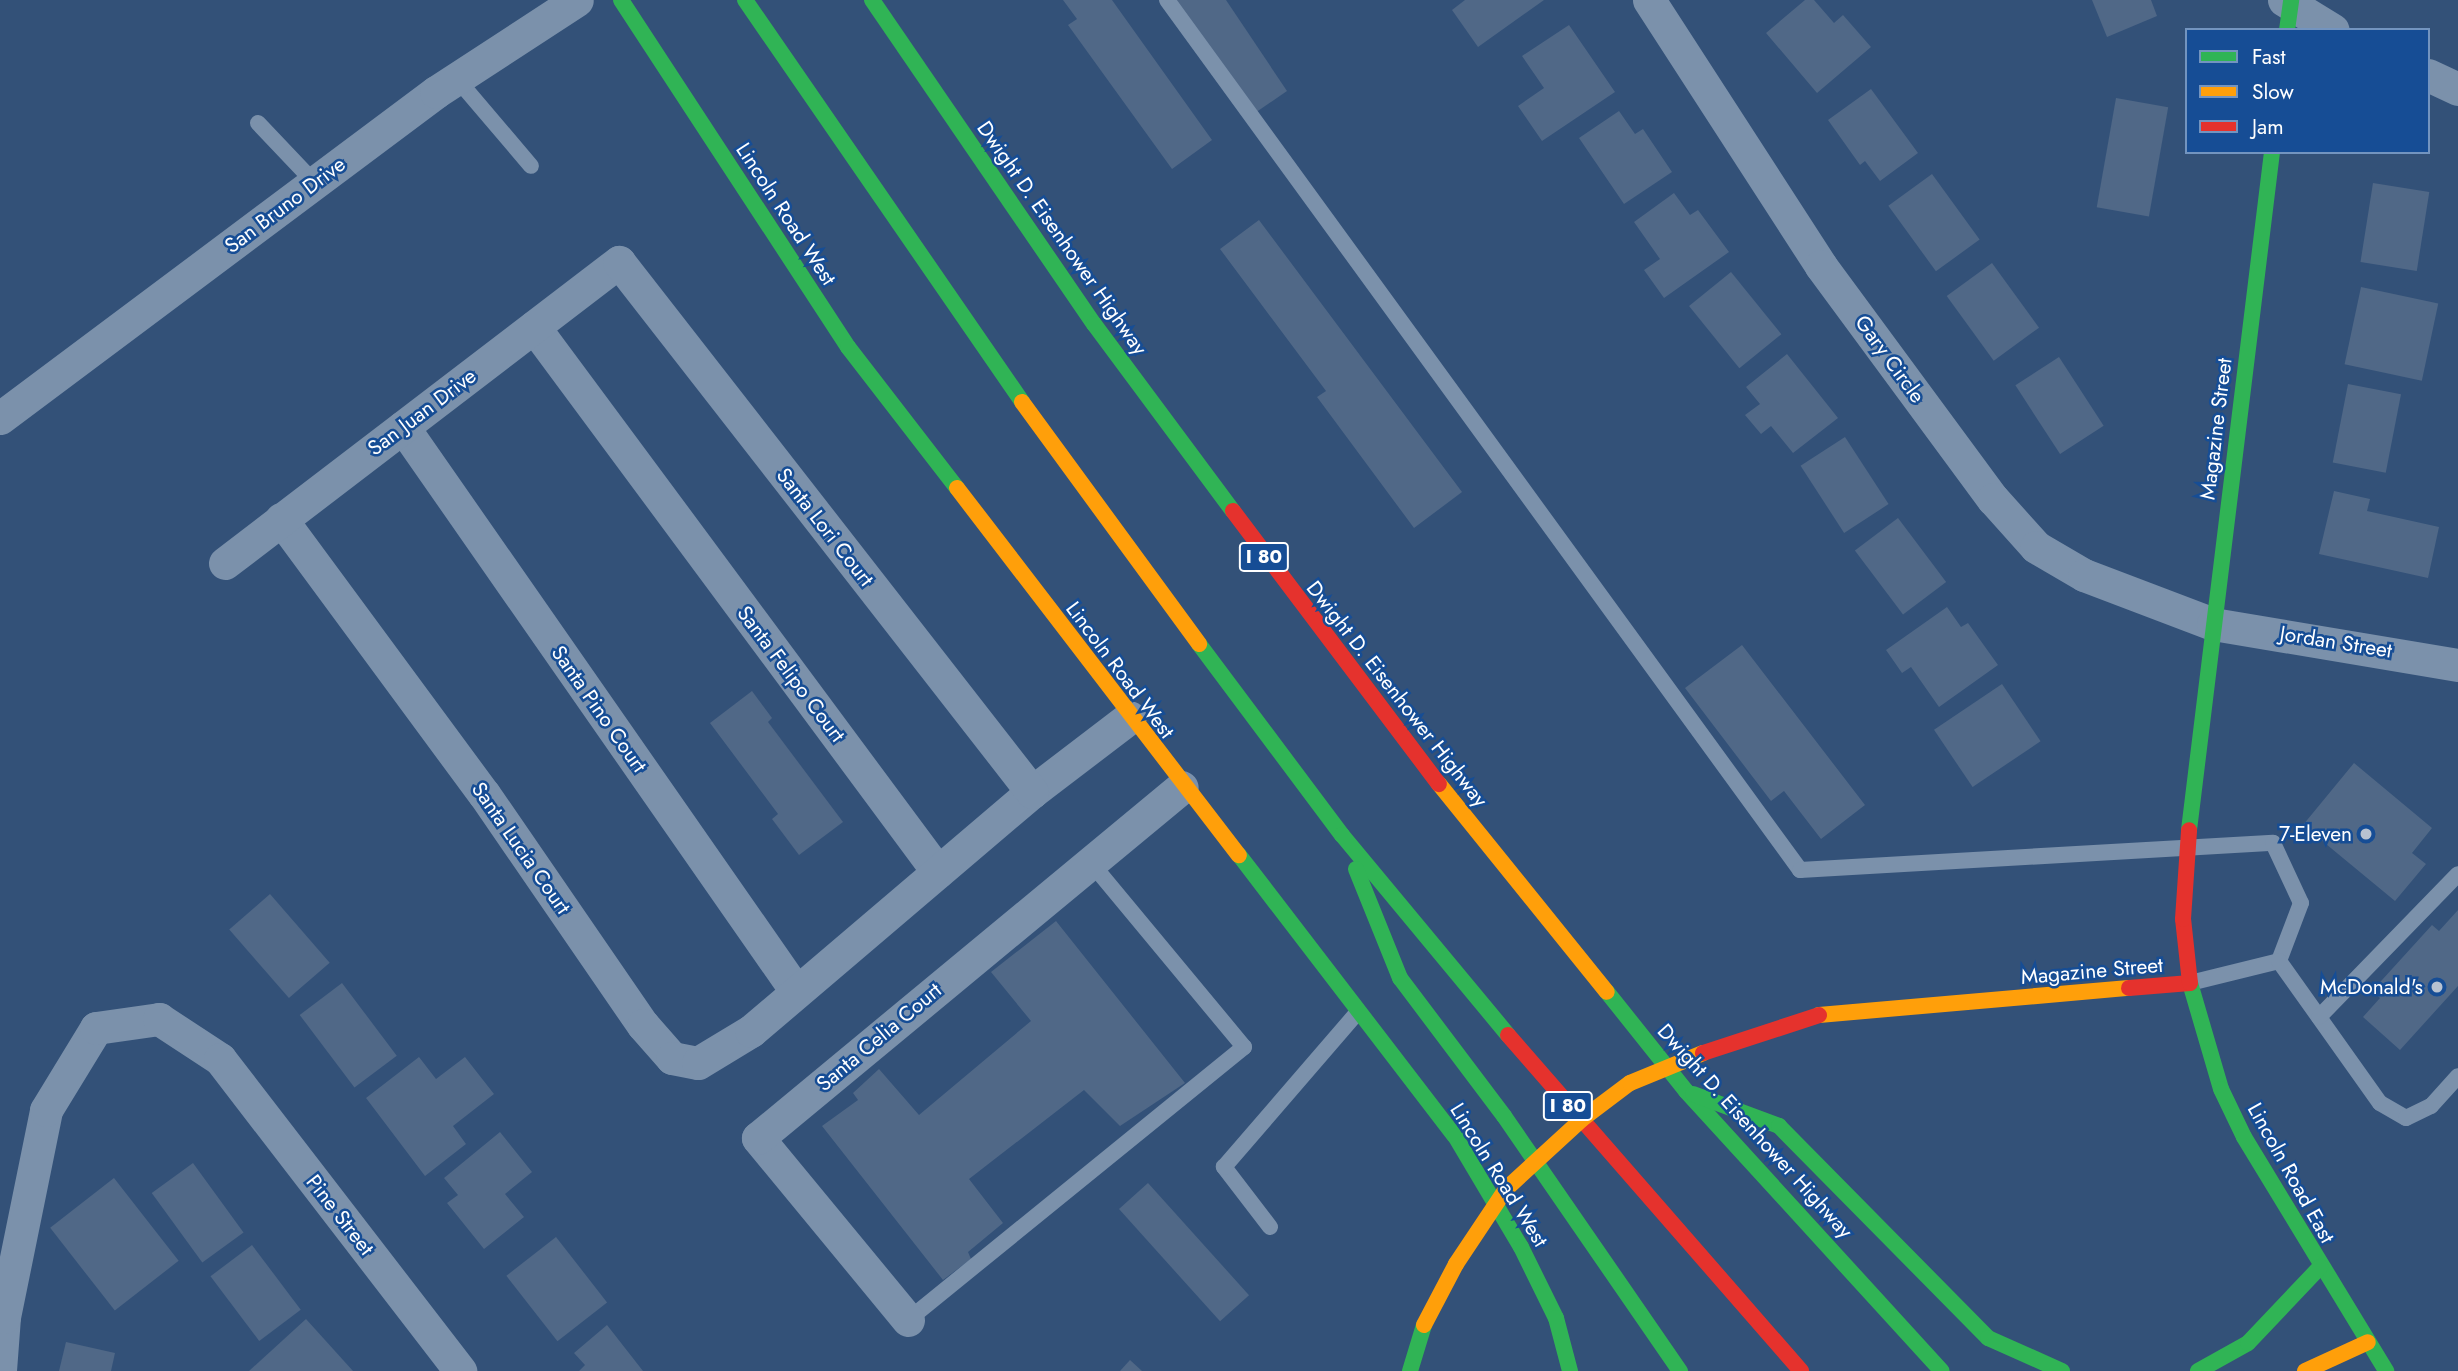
<!DOCTYPE html>
<html>
<head>
<meta charset="utf-8">
<style>
  body { margin:0 }
  #map { position:relative; width:2458px; height:1371px; overflow:hidden; background:#335178; font-family:Jost,sans-serif }
  div>[style] { position:absolute }
  .building>* { inset:0; background:#506887; transform-origin:0 0 }
  .lane>* { height:16px; margin:-8px; padding:0 8px; transform-origin:8px; border-radius:8px; background:#7b91ab }
  .street>* { height:33px; margin:-16.5px; padding:0 16.5px; transform-origin:16.5px; border-radius:16.5px; background:#7b91ab }
  .fast>* { height:16px; margin:-8px; padding:0 8px; transform-origin:8px; border-radius:8px; background:#30b455 }
  .slow>* { height:16px; margin:-8px; padding:0 8px; transform-origin:8px; border-radius:8px; background:#ff9f0a }
  .jam>* { height:16px; margin:-8px; padding:0 8px; transform-origin:8px; border-radius:8px; background:#e5322d }
  .slow-bridge>* { height:16px; margin:-8px; padding:0 8px; transform-origin:8px; border-radius:8px; background:#ff9f0a }
  .jam-bridge>* { height:16px; margin:-8px; padding:0 8px; transform-origin:8px; border-radius:8px; background:#e5322d }
  .dots>* { width:19px; height:19px; translate:-50% -50%; box-sizing:border-box; border:4px solid #164d95; border-radius:50% }
  span { translate:-50% -50%; white-space:nowrap; text-align:center; line-height:1.15; -webkit-text-stroke:5px #164d95; paint-order:stroke }
  .shield-label span { padding:2px 5px; background:#164d95; border:2px solid; border-radius:5px; -webkit-text-stroke-width:0 }
  .shield-label { font-size:19px; color:#fff; font-weight:700 }
  .street-label { font-size:21px; color:#fff }
  .poi-label { font-size:21px; color:#fff }
  .right { translate:-100% -50%; text-align:right }
  .legend { position:absolute; left:2185px; top:28px; width:245px; height:126px; box-sizing:border-box; background:#164d95; border:2px solid #7394bf; margin:0; padding:9px 12px; list-style:none; font-size:21px; color:#fff }
  .legend li { display:flex; align-items:center; gap:14px; height:35px }
  .legend b { width:35px; border:2px solid #7394bf }
</style>
</head>
<body>
<div id="map">
  <div class="building">
    <i style="clip-path:polygon(1063px 0,1112px 0,1212px 140px,1172px 169px,1068px 25px,1077px 19px)"></i>
    <i style="clip-path:polygon(1175px 0,1226px 0,1287px 91px,1252px 115px)"></i>
    <i style="clip-path:polygon(1465px 0,1544px 0,1478px 47px,1452px 10px)"></i>
    <i style="clip-path:polygon(1805px 0,1814px 0,1834px 23px,1843px 15px,1871px 47px,1817px 93px,1766px 33px)"></i>
    <i style="clip-path:polygon(2092px 0,2151px 0,2157px 16px,2107px 37px)"></i>
    <i style="clip-path:polygon(1569px 25px,1615px 92px,1542px 141px,1518px 106px,1544px 88px,1522px 56px)"></i>
    <i style="clip-path:polygon(1871px 89px,1918px 153px,1880px 181px,1865px 161px,1860px 165px,1828px 120px)"></i>
    <i style="left:2116px;top:98px;width:53px;height:111px;rotate:10deg"></i>
    <i style="clip-path:polygon(1619px 111px,1635px 134px,1643px 129px,1672px 172px,1624px 204px,1579px 138px)"></i>
    <i style="left:1932px;top:174px;width:81px;height:54px;rotate:54deg"></i>
    <i style="left:2373px;top:183px;width:57px;height:80px;rotate:9deg"></i>
    <i style="clip-path:polygon(1674px 193px,1690px 215px,1698px 210px,1729px 252px,1664px 298px,1644px 270px,1660px 259px,1634px 222px)"></i>
    <i style="clip-path:polygon(1259px 220px,1462px 492px,1414px 528px,1317px 397px,1326px 391px,1220px 249px)"></i>
    <i style="left:1992px;top:263px;width:80px;height:56px;rotate:54deg"></i>
    <i style="left:1731px;top:272px;width:80px;height:54px;rotate:51deg"></i>
    <i style="left:2361px;top:287px;width:79px;height:79px;rotate:12deg"></i>
    <i style="clip-path:polygon(1787px 354px,1838px 418px,1793px 453px,1771px 426px,1761px 434px,1745px 415px,1760px 404px,1746px 387px)"></i>
    <i style="left:2059px;top:357px;width:82px;height:52px;rotate:57deg"></i>
    <i style="left:2348px;top:384px;width:54px;height:80px;rotate:11deg"></i>
    <i style="left:1845px;top:437px;width:80px;height:53px;rotate:57deg"></i>
    <i style="clip-path:polygon(2334px 491px,2370px 499px,2367px 511px,2439px 527px,2428px 578px,2319px 554px)"></i>
    <i style="left:1898px;top:518px;width:80px;height:54px;rotate:53deg"></i>
    <i style="clip-path:polygon(1947px 607px,1961px 627px,1968px 623px,1998px 665px,1939px 707px,1911px 667px,1902px 673px,1886px 650px)"></i>
    <i style="clip-path:polygon(1742px 645px,1865px 805px,1821px 839px,1784px 791px,1771px 801px,1685px 688px)"></i>
    <i style="left:2002px;top:684px;width:69px;height:82px;rotate:56deg"></i>
    <i style="clip-path:polygon(752px 691px,772px 718px,768px 722px,843px 822px,799px 855px,772px 819px,778px 814px,710px 723px)"></i>
    <i style="clip-path:polygon(2354px 763px,2432px 828px,2412px 853px,2426px 864px,2395px 901px,2303px 825px)"></i>
    <i style="left:270px;top:894px;width:91px;height:54px;rotate:49deg"></i>
    <i style="clip-path:polygon(2458px 910px,2458px 986px,2400px 1050px,2363px 1017px,2380px 998px,2372px 991px,2432px 925px,2439px 931px)"></i>
    <i style="clip-path:polygon(1056px 921px,1185px 1083px,1120px 1126px,1084px 1090px,969px 1179px,1003px 1223px,968px 1252px,971px 1259px,943px 1280px,822px 1126px,858px 1100px,853px 1093px,879px 1069px,919px 1115px,1031px 1021px,991px 972px)"></i>
    <i style="left:342px;top:983px;width:91px;height:53px;rotate:53deg"></i>
    <i style="clip-path:polygon(419px 1057px,436px 1079px,465px 1057px,494px 1094px,453px 1126px,466px 1144px,425px 1176px,366px 1098px)"></i>
    <i style="clip-path:polygon(500px 1132px,532px 1172px,505px 1194px,524px 1217px,484px 1249px,447px 1203px,458px 1195px,444px 1178px)"></i>
    <i style="left:193px;top:1163px;width:86px;height:51px;rotate:54deg"></i>
    <i style="left:114px;top:1178px;width:105px;height:81px;rotate:52deg"></i>
    <i style="left:1148px;top:1183px;width:151px;height:39px;rotate:48deg"></i>
    <i style="left:556px;top:1237px;width:83px;height:63px;rotate:52deg"></i>
    <i style="left:252px;top:1245px;width:81px;height:52px;rotate:53deg"></i>
    <i style="clip-path:polygon(306px 1319px,353px 1371px,249px 1371px)"></i>
    <i style="clip-path:polygon(607px 1325px,643px 1371px,579px 1371px,585px 1365px,574px 1353px)"></i>
    <i style="clip-path:polygon(66px 1342px,115px 1353px,111px 1371px,59px 1371px)"></i>
    <i style="clip-path:polygon(1130px 1360px,1142px 1371px,1120px 1371px)"></i>
  </div>
  <div class="lane">
    <i style="left:1167px;top:0;width:1076px;rotate:53.96deg"></i>
    <i style="left:1800px;top:870px;width:474px;rotate:-3.3deg"></i>
    <i style="left:2273px;top:843px;width:66px;rotate:65deg"></i>
    <i style="left:2301px;top:903px;width:62px;rotate:110.8deg"></i>
    <i style="left:457px;top:79px;width:114px;rotate:49.6deg"></i>
    <i style="left:258px;top:123px;width:83px;rotate:46.5deg"></i>
    <i style="left:2190px;top:983px;width:92px;rotate:-13.9deg"></i>
    <i style="left:2279px;top:961px;width:174px;rotate:54.6deg"></i>
    <i style="left:2380px;top:1103px;width:30px;rotate:30deg"></i>
    <i style="left:2406px;top:1118px;width:28px;rotate:-26deg"></i>
    <i style="left:2431px;top:1106px;width:40px;rotate:-48deg"></i>
    <i style="left:2319px;top:1017px;width:199px;rotate:-45.8deg"></i>
    <i style="left:1270px;top:1227px;width:76px;rotate:-127.5deg"></i>
    <i style="left:1224px;top:1167px;width:205px;rotate:-49.2deg"></i>
    <i style="left:908px;top:1320px;width:433px;rotate:-39.1deg"></i>
    <i style="left:1244px;top:1047px;width:239px;rotate:-129.7deg"></i>
  </div>
  <div class="street">
    <i style="left:1649px;top:0;width:317px;rotate:57.1deg"></i>
    <i style="left:1821px;top:266px;width:290px;rotate:53.6deg"></i>
    <i style="left:1993px;top:499px;width:64px;rotate:48.1deg"></i>
    <i style="left:2036px;top:547px;width:56px;rotate:30.3deg"></i>
    <i style="left:2084px;top:575px;width:138px;rotate:20.8deg"></i>
    <i style="left:2213px;top:624px;width:248px;rotate:9.5deg"></i>
    <i style="left:2284px;top:0;width:57px;rotate:31.5deg"></i>
    <i style="left:2428px;top:75px;width:33px;rotate:25deg"></i>
    <i style="left:534px;top:327px;width:678px;rotate:53.45deg"></i>
    <i style="left:0;top:418px;width:544px;rotate:-36.79deg"></i>
    <i style="left:436px;top:92px;width:168px;rotate:-33.1deg"></i>
    <i style="left:403px;top:427px;width:687px;rotate:55.13deg"></i>
    <i style="left:281px;top:519px;width:342px;rotate:53.6deg"></i>
    <i style="left:484px;top:794px;width:280px;rotate:55.5deg"></i>
    <i style="left:643px;top:1025px;width:44px;rotate:48.7deg"></i>
    <i style="left:672px;top:1058px;width:26px;rotate:11deg"></i>
    <i style="left:698px;top:1063px;width:62px;rotate:-31.1deg"></i>
    <i style="left:751px;top:1031px;width:369px;rotate:-40.4deg"></i>
    <i style="left:1032px;top:792px;width:123px;rotate:-37.4deg"></i>
    <i style="left:225px;top:563px;width:496px;rotate:-37.4deg"></i>
    <i style="left:619px;top:262px;width:672px;rotate:52.07deg"></i>
    <i style="left:908px;top:1320px;width:236px;rotate:-129.5deg"></i>
    <i style="left:758px;top:1138px;width:550px;rotate:-39.62deg"></i>
    <i style="left:0;top:1370px;width:53px;rotate:-85.7deg"></i>
    <i style="left:4px;top:1317px;width:211px;rotate:-78.5deg"></i>
    <i style="left:46px;top:1110px;width:96px;rotate:-58.6deg"></i>
    <i style="left:96px;top:1028px;width:64px;rotate:-8.1deg"></i>
    <i style="left:159px;top:1019px;width:73px;rotate:33.3deg"></i>
    <i style="left:220px;top:1059px;width:394px;rotate:52.4deg"></i>
  </div>
  <div class="fast">
    <i style="left:621px;top:0;width:415px;rotate:56.8deg"></i>
    <i style="left:848px;top:347px;width:178px;rotate:52.3deg"></i>
    <i style="left:745px;top:0;width:488px;rotate:55.4deg"></i>
    <i style="left:872px;top:0;width:393px;rotate:55.6deg"></i>
    <i style="left:1094px;top:324px;width:233px;rotate:53.4deg"></i>
    <i style="left:2287px;top:30px;width:30px;rotate:-82deg"></i>
    <i style="left:1199px;top:644px;width:239px;rotate:53.2deg"></i>
    <i style="left:1342px;top:835px;width:260px;rotate:50.3deg"></i>
    <i style="left:2189px;top:830px;width:683px;rotate:-83.02deg"></i>
    <i style="left:1239px;top:855px;width:354px;rotate:52.5deg"></i>
    <i style="left:1455px;top:1136px;width:129px;rotate:59.3deg"></i>
    <i style="left:1521px;top:1247px;width:79px;rotate:63.8deg"></i>
    <i style="left:1556px;top:1318px;width:55px;rotate:75.2deg"></i>
    <i style="left:1356px;top:869px;width:118px;rotate:68deg"></i>
    <i style="left:1400px;top:978px;width:173px;rotate:53deg"></i>
    <i style="left:1504px;top:1116px;width:310px;rotate:55.4deg"></i>
    <i style="left:2190px;top:983px;width:110px;rotate:73.7deg"></i>
    <i style="left:2221px;top:1089px;width:53px;rotate:64.4deg"></i>
    <i style="left:2244px;top:1137px;width:274px;rotate:58.7deg"></i>
    <i style="left:1607px;top:992px;width:127px;rotate:51.4deg"></i>
    <i style="left:1686px;top:1091px;width:379px;rotate:47.6deg"></i>
    <i style="left:1693px;top:1094px;width:92px;rotate:20.4deg"></i>
    <i style="left:1779px;top:1126px;width:298px;rotate:45.4deg"></i>
    <i style="left:1988px;top:1338px;width:81px;rotate:24deg"></i>
    <i style="left:1410px;top:1371px;width:48px;rotate:-73.1deg"></i>
    <i style="left:2198px;top:1371px;width:57px;rotate:-29.2deg"></i>
    <i style="left:2248px;top:1343px;width:105px;rotate:-46.5deg"></i>
  </div>
  <div class="slow">
    <i style="left:1022px;top:402px;width:300px;rotate:53.8deg"></i>
    <i style="left:957px;top:488px;width:463px;rotate:52.5deg"></i>
    <i style="left:1439px;top:784px;width:267px;rotate:51.1deg"></i>
    <i style="left:1819px;top:1015px;width:311px;rotate:-5deg"></i>
    <i style="left:2305px;top:1371px;width:69px;rotate:-24.7deg"></i>
  </div>
  <div class="jam">
    <i style="left:1233px;top:511px;width:342px;rotate:53deg"></i>
    <i style="left:2129px;top:988px;width:61px;rotate:-4.7deg"></i>
    <i style="left:2190px;top:983px;width:64px;rotate:-96.2deg"></i>
    <i style="left:2183px;top:919px;width:89px;rotate:-86.1deg"></i>
    <i style="left:1508px;top:1035px;width:446px;rotate:48.9deg"></i>
  </div>
  <div class="slow-bridge">
    <i style="left:1424px;top:1325px;width:69px;rotate:-62.3deg"></i>
    <i style="left:1456px;top:1264px;width:90px;rotate:-56.3deg"></i>
    <i style="left:1506px;top:1189px;width:103px;rotate:-42.6deg"></i>
    <i style="left:1582px;top:1119px;width:60px;rotate:-36.9deg"></i>
    <i style="left:1630px;top:1083px;width:79px;rotate:-22.3deg"></i>
  </div>
  <div class="jam-bridge">
    <i style="left:1703px;top:1053px;width:122px;rotate:-18.1deg"></i>
  </div>
  <div class="dots">
    <i style="left:2366px;top:834px;background:#b8c2d0"></i>
    <i style="left:2437px;top:987px;background:#b8c2d0"></i>
  </div>
  <div class="shield-label">
    <span style="left:1264px;top:557px">I 80</span>
    <span style="left:1568px;top:1106px">I 80</span>
  </div>
  <div class="street-label">
    <span style="left:285px;top:205px;rotate:-37deg">San Bruno Drive</span>
    <span style="left:786px;top:214px;rotate:57deg">Lincoln Road West</span>
    <span style="left:1062px;top:238px;rotate:55deg">Dwight D. Eisenhower Highway</span>
    <span style="left:1890px;top:359px;rotate:54deg">Gary Circle</span>
    <span style="left:422px;top:412px;rotate:-37deg">San Juan Drive</span>
    <span style="left:2216px;top:429px;rotate:-83deg">Magazine Street</span>
    <span style="left:825px;top:527px;rotate:52deg">Santa Lori Court</span>
    <span style="left:2336px;top:642px;rotate:9deg">Jordan Street</span>
    <span style="left:1120px;top:670px;rotate:53deg">Lincoln Road West</span>
    <span style="left:791px;top:674px;rotate:53deg">Santa Felipo Court</span>
    <span style="left:1397px;top:694px;rotate:52deg">Dwight D. Eisenhower Highway</span>
    <span style="left:599px;top:709px;rotate:55deg">Santa Pino Court</span>
    <span style="left:521px;top:848px;rotate:55deg">Santa Lucia Court</span>
    <span style="left:2092px;top:971px;rotate:-5deg">Magazine Street</span>
    <span style="left:879px;top:1037px;rotate:-40deg">Santa Celia Court</span>
    <span style="left:1755px;top:1131px;rotate:48deg">Dwight D. Eisenhower Highway</span>
    <span style="left:2291px;top:1173px;rotate:61deg">Lincoln Road East</span>
    <span style="left:1499px;top:1175px;rotate:58deg">Lincoln Road West</span>
    <span style="left:340px;top:1215px;rotate:52deg">Pine Street</span>
  </div>
  <div class="poi-label">
    <span class="right" style="left:2352px;top:834px">7-Eleven</span>
    <span class="right" style="left:2423px;top:987px">McDonald's</span>
  </div>
  <ul class="legend">
  <li><b style="height:9px;background:#30b455"></b>Fast</li>
  <li><b style="height:9px;background:#ff9f0a"></b>Slow</li>
  <li><b style="height:9px;background:#e5322d"></b>Jam</li>
  </ul>
</div>
</body>
</html>
